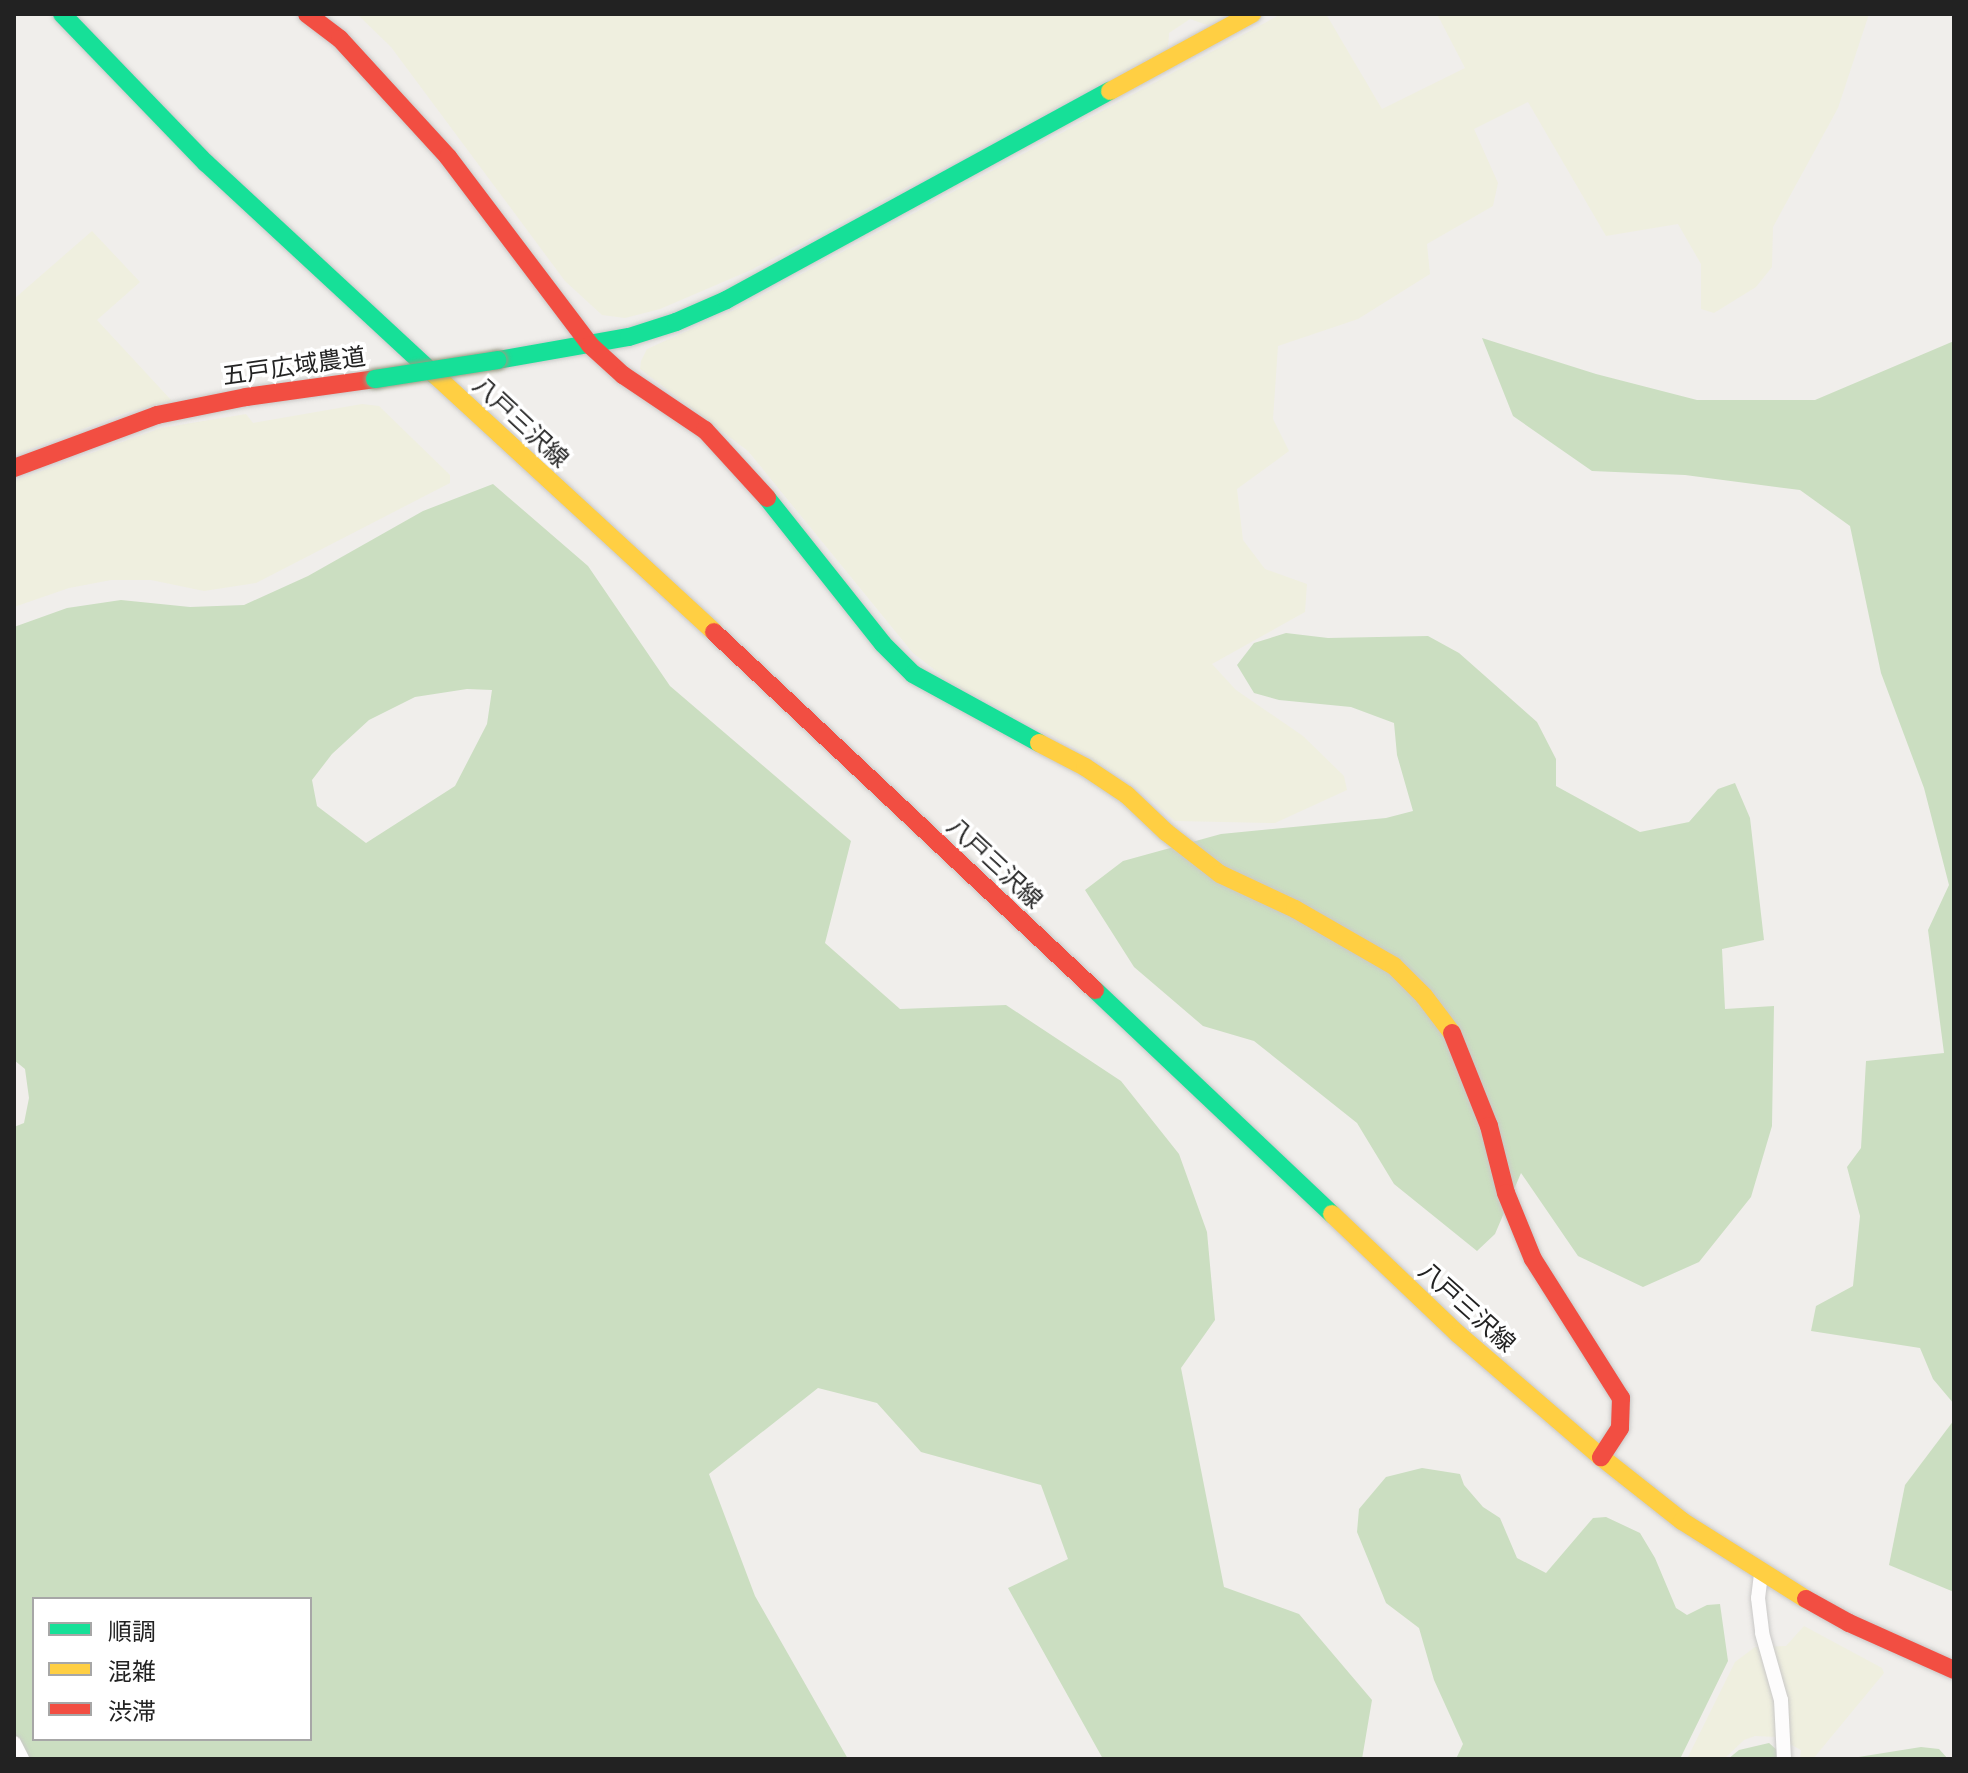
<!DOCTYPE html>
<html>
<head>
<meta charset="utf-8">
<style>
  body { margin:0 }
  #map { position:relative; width:1968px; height:1773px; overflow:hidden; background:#f0eeeb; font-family:Ubuntu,"Noto Sans JP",sans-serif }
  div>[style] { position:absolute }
  .farmland>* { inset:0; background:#efefdf }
  .forest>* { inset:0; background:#cbdec1 }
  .roads { filter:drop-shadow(0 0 2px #c9c8c7) drop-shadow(0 0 2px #c9c8c7) }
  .street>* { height:14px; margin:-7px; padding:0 7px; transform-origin:7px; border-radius:7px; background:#fdfcfc }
  .fast>* { height:18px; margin:-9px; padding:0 9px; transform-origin:9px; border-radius:9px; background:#16e098 }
  .slow>* { height:18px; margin:-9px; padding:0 9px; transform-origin:9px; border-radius:9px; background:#ffcf43 }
  .jam>* { height:18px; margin:-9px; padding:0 9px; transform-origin:9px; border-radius:9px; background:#f24e42 }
  .bridges { filter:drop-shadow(0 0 2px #999a82) drop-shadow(0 0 2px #999a82) }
  .fast-bridge>* { height:18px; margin:-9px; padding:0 9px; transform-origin:9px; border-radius:9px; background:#16e098 }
  span { translate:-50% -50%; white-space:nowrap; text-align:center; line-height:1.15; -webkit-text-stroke:7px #fff; paint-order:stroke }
  .street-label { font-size:24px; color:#222 }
  .frame { position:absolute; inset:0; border:16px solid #222; pointer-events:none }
  .legend { position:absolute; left:32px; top:1597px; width:280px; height:144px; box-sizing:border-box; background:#fff; border:2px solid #a7a7a7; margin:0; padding:10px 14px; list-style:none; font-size:24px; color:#222 }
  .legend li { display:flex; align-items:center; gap:16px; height:40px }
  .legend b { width:40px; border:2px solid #a7a7a7 }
</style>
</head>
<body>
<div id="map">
  <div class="farmland">
    <i style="clip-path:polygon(357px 14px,1227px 14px,1207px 25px,1190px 19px,1169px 33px,1168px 48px,751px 270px,660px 309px,625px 318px,602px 315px,565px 281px,391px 47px)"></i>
    <i style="clip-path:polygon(1281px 14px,1326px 14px,1382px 109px,1465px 68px,1437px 14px,1869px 14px,1838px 108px,1773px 227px,1772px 267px,1756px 287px,1714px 313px,1701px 309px,1701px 264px,1678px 224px,1606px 236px,1528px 102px,1474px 129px,1498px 183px,1493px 206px,1427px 244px,1430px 274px,1358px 319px,1278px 346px,1273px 419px,1289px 451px,1237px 489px,1243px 540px,1265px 569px,1307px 584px,1305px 612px,1212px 664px,1236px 690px,1303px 736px,1344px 776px,1347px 790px,1275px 823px,1175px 821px,1132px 784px,1072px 746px,953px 684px,913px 653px,748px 451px,640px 369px,641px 361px,647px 349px,741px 307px)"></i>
    <i style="clip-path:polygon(92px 231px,140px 282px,97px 320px,172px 401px,128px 412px,14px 455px,14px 299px)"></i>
    <i style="clip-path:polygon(362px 404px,379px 406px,450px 475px,450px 483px,256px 583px,204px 591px,151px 580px,111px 580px,69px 588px,14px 607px,14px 481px,161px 428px,246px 414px,253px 423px)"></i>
    <i style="clip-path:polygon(1804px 1626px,1882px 1668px,1884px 1673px,1813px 1759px,1800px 1759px,1801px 1750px,1776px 1737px,1755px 1736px,1744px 1740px,1724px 1759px,1687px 1759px,1735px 1662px,1755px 1647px,1786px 1646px)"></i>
  </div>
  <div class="forest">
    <i style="clip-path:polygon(1482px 338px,1596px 374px,1697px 400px,1815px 400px,1954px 341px,1954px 1404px,1933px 1379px,1920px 1348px,1811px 1331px,1816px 1306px,1853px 1286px,1860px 1216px,1847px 1167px,1861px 1148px,1866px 1061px,1944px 1053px,1928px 930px,1949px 885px,1924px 788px,1881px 673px,1850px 526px,1800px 490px,1685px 475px,1592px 471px,1513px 416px)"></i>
    <i style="clip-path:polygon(evenodd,493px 484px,588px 566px,670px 686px,851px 841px,825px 943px,900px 1009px,1006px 1005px,1121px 1081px,1179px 1154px,1207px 1232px,1215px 1320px,1181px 1368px,1224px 1587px,1299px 1614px,1372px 1700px,1362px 1759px,1103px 1759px,1008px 1588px,1068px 1559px,1041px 1485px,921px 1452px,877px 1403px,818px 1388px,709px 1474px,755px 1596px,848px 1759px,14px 1759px,14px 1127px,24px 1123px,29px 1098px,25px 1069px,14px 1060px,14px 627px,67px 608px,121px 600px,190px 607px,244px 605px,308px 576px,423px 511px,493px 484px,467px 689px,492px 690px,487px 724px,455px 786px,366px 843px,317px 806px,312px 780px,332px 754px,369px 720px,415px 697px,467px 689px,493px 484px,34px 1599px,310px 1599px,310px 1739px,34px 1739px,34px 1599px)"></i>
    <i style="clip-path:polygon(1286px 633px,1328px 638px,1428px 636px,1459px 653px,1537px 722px,1556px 759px,1556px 786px,1640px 832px,1689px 822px,1718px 789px,1735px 783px,1750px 818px,1764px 940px,1722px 949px,1725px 1009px,1774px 1006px,1772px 1126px,1751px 1197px,1699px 1262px,1643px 1287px,1578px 1256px,1521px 1173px,1495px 1234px,1477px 1251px,1394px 1184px,1357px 1123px,1254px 1041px,1203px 1026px,1134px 967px,1085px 890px,1123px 861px,1221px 834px,1386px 818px,1413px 811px,1397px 755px,1394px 723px,1351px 707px,1279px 700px,1254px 693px,1237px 665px,1254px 643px)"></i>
    <i style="clip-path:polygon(1954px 1420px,1954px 1592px,1889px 1565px,1905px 1485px)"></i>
    <i style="clip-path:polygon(1422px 1468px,1460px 1474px,1464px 1485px,1483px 1507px,1500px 1518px,1517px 1558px,1546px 1573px,1593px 1518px,1606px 1517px,1640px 1533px,1655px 1558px,1676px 1608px,1687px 1615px,1707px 1605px,1720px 1604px,1728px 1661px,1680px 1759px,1456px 1759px,1463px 1744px,1434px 1680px,1419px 1628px,1386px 1603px,1357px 1532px,1359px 1509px,1386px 1477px)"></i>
    <i style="clip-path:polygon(1769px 1743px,1777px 1750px,1776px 1759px,1728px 1759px,1739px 1750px)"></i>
    <i style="clip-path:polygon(1921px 1747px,1939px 1749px,1948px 1759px,1846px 1759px)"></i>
  </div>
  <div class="roads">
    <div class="street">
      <i style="left:1761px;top:1574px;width:24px;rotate:97deg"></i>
      <i style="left:1758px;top:1598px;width:35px;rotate:83deg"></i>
      <i style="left:1762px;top:1633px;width:70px;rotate:74.2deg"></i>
      <i style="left:1781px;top:1700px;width:59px;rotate:87.1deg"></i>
      <i style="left:14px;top:1743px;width:18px;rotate:63deg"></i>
    </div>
    <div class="fast">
      <i style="left:62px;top:14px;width:207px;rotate:46deg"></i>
      <i style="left:206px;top:163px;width:312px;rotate:42.8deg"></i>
      <i style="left:498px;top:360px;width:133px;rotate:-10deg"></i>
      <i style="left:629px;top:337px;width:49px;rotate:-17.7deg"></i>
      <i style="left:676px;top:322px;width:55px;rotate:-23.7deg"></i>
      <i style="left:726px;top:300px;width:437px;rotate:-28.6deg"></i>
      <i style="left:767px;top:498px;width:186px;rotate:51.5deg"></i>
      <i style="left:883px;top:644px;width:42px;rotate:45deg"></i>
      <i style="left:913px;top:674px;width:144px;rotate:28.7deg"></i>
      <i style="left:1095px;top:990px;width:326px;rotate:43.4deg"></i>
    </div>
    <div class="slow">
      <i style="left:1110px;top:91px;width:162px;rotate:-28.5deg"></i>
      <i style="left:435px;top:375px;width:379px;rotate:42.6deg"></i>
      <i style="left:1039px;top:743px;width:52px;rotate:27.6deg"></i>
      <i style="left:1085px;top:767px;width:50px;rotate:33.7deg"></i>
      <i style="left:1127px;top:795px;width:54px;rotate:43.5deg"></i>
      <i style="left:1166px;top:832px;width:68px;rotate:37.9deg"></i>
      <i style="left:1220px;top:874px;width:83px;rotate:25deg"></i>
      <i style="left:1295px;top:909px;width:114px;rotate:29.9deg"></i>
      <i style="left:1394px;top:966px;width:42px;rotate:45deg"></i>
      <i style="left:1424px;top:996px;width:46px;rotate:52.9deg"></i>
      <i style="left:1332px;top:1214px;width:174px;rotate:43.6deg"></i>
      <i style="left:1458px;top:1334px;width:189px;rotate:40.7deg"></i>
      <i style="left:1601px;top:1457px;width:103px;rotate:38.3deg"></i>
      <i style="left:1682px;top:1521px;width:146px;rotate:32.2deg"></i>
    </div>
    <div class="jam">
      <i style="left:307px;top:14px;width:41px;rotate:37.1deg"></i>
      <i style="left:340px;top:39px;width:160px;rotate:47.5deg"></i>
      <i style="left:448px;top:157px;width:236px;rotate:52.9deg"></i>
      <i style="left:590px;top:345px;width:45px;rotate:42.3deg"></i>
      <i style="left:623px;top:375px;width:99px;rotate:33.9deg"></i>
      <i style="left:705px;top:430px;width:92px;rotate:47.6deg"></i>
      <i style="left:14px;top:468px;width:153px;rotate:-20.3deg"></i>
      <i style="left:157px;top:415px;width:91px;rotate:-11.4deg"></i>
      <i style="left:246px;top:397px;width:130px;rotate:-7.9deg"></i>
      <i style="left:714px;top:632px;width:523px;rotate:43.22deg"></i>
      <i style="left:1452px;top:1033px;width:100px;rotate:68.3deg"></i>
      <i style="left:1489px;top:1126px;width:69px;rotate:75.8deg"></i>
      <i style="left:1506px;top:1193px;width:71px;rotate:67.8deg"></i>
      <i style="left:1533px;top:1259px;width:165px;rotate:57.7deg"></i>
      <i style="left:1621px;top:1398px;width:30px;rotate:92deg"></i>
      <i style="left:1620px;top:1428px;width:35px;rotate:123deg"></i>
      <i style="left:1806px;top:1599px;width:49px;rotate:29.2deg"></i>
      <i style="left:1849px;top:1623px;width:115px;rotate:24.1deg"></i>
    </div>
  </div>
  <div class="bridges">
    <div class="fast-bridge">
      <i style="left:375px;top:379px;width:124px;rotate:-8.8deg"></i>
    </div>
  </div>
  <div class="street-label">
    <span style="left:294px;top:366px;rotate:-8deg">五戸広域農道</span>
    <span style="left:521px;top:422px;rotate:43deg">八戸三沢線</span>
    <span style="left:995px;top:863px;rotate:43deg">八戸三沢線</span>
    <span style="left:1467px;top:1307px;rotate:42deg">八戸三沢線</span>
  </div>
  <div class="frame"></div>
  <ul class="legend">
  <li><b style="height:10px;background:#16e098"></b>順調</li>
  <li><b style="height:10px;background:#ffcf43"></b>混雑</li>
  <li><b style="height:10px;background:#f24e42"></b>渋滞</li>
  </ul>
</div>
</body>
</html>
